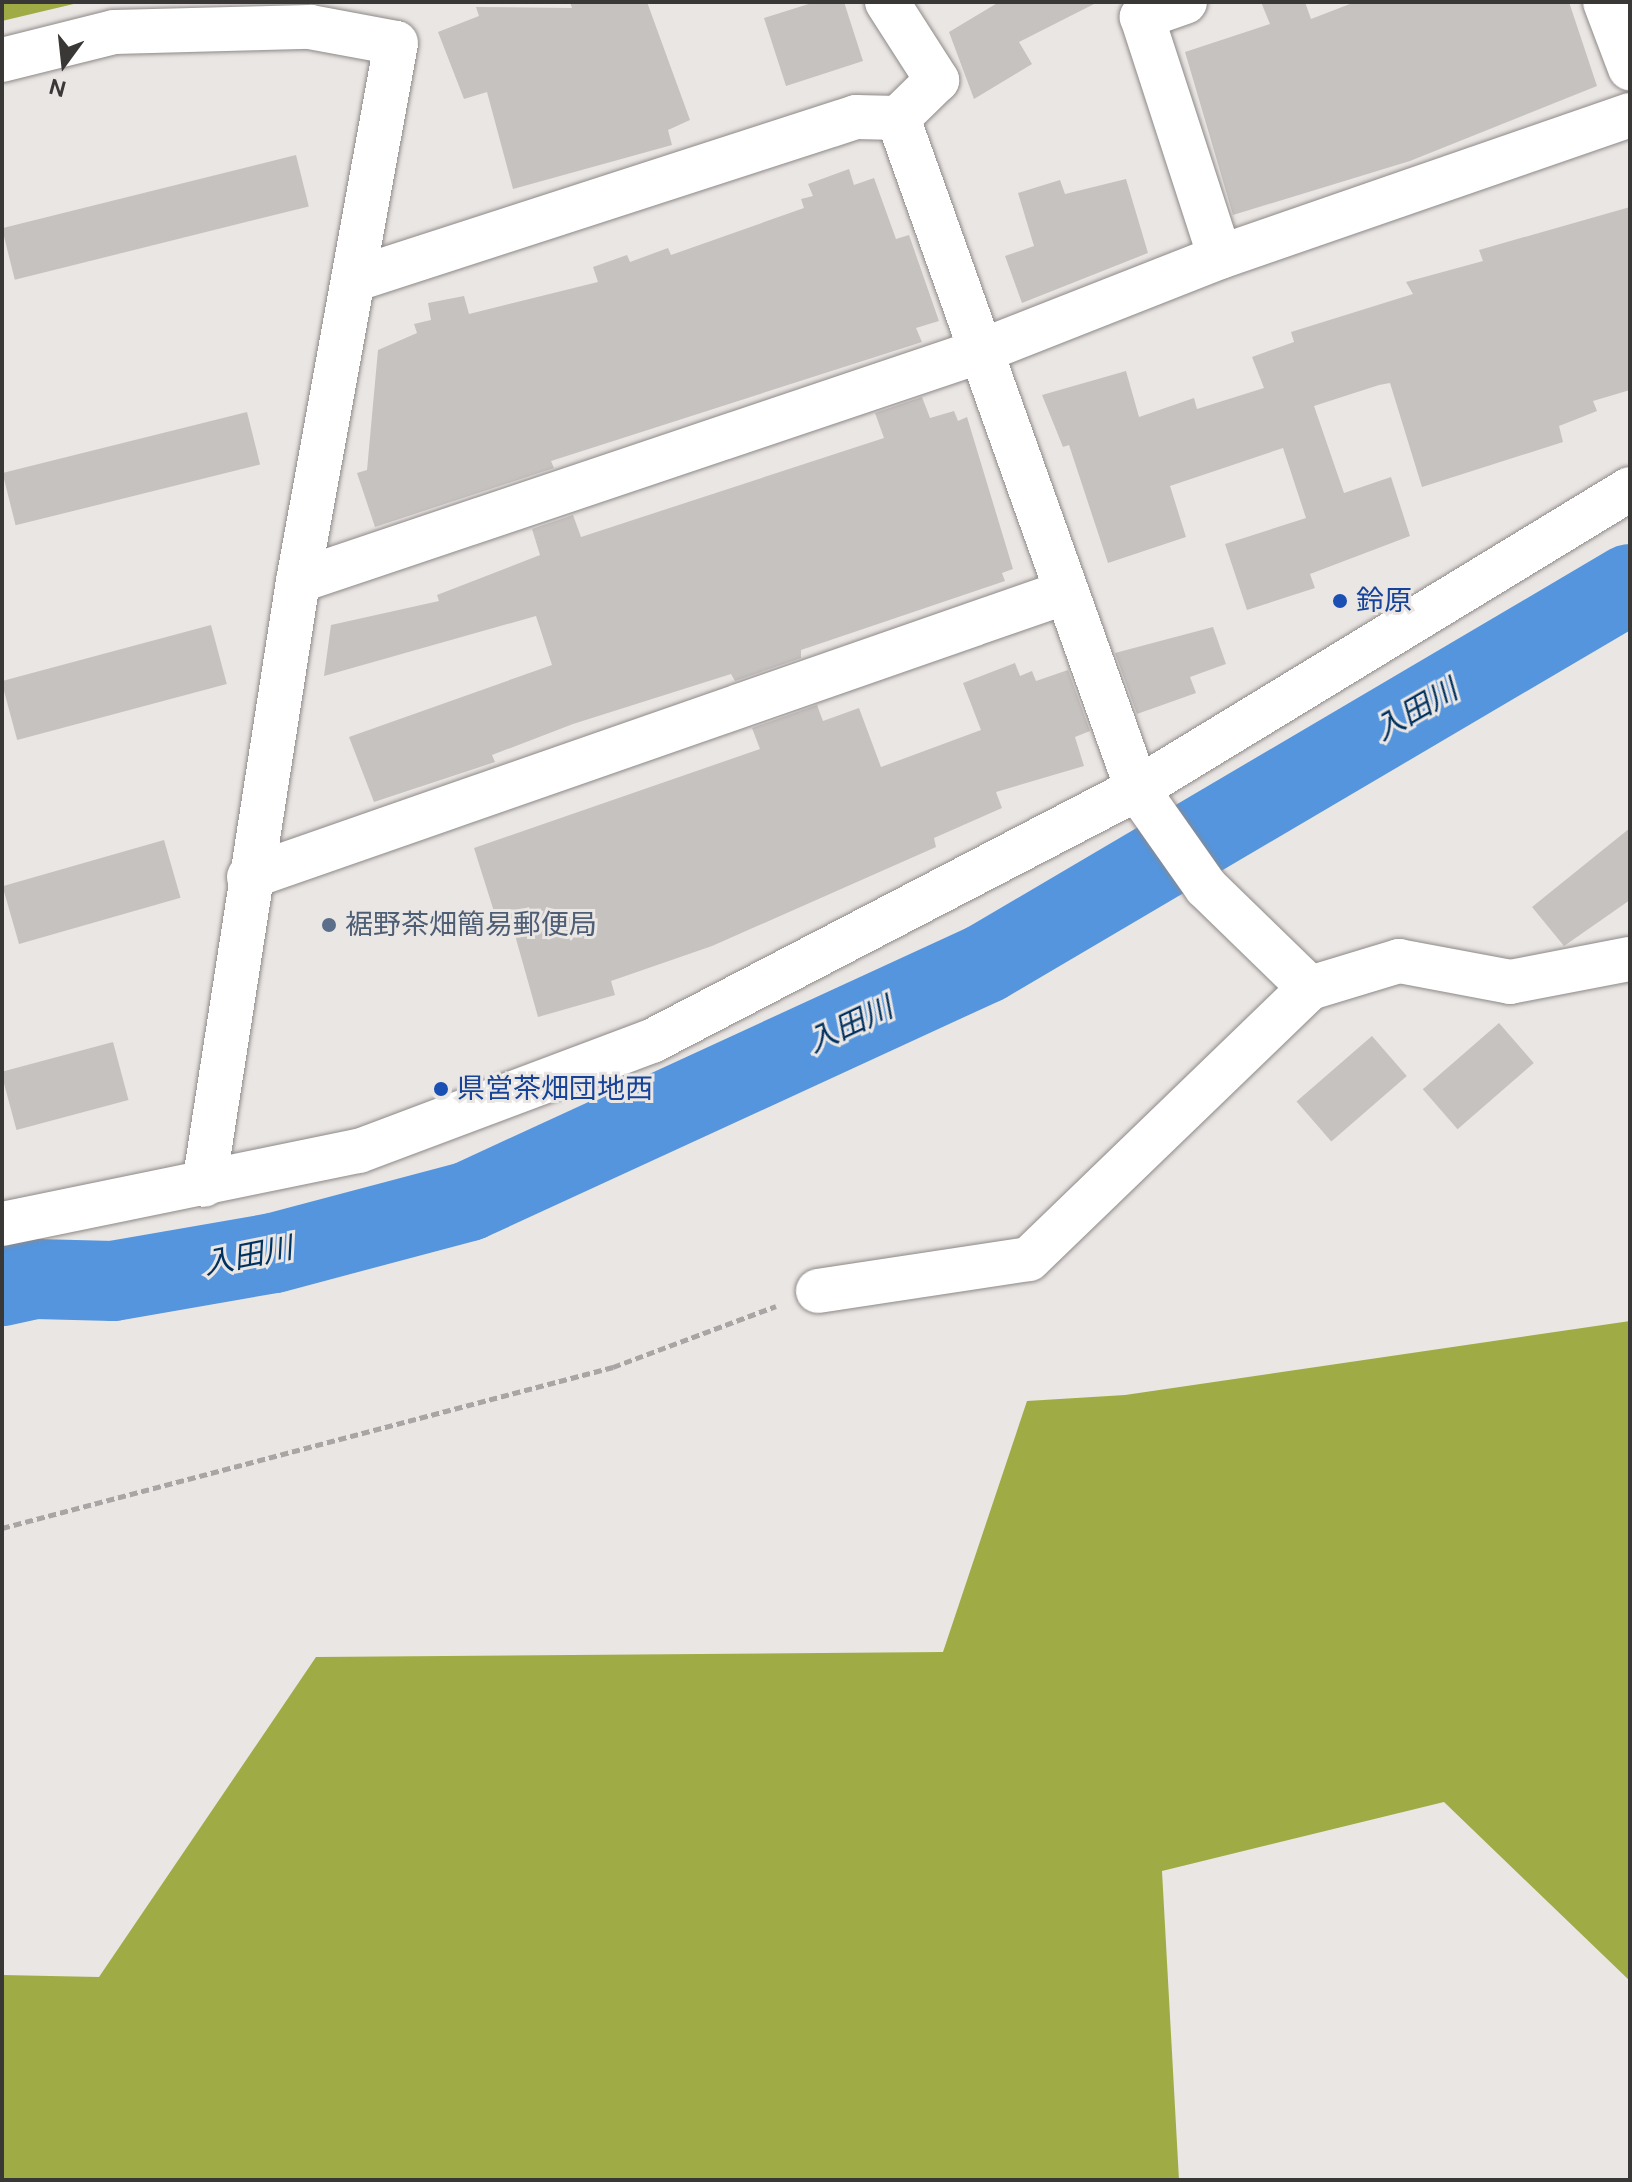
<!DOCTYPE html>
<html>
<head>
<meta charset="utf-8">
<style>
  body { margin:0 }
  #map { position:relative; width:1632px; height:2182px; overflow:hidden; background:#eae6e4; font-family:"DM Sans","Noto Sans JP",sans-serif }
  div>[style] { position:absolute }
  .forest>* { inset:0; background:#9fac45 }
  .river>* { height:80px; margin:-40px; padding:0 40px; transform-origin:40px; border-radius:40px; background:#5495de }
  .building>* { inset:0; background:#c6c2c0; transform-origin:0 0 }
  .path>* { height:5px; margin-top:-2.5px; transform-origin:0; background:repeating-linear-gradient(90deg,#a8a5a4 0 8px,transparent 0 12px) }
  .roads { filter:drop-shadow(0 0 2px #8d8987) drop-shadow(0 0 2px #8d8987) }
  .minor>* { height:44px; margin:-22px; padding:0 22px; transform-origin:22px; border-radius:22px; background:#fff }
  .tertiary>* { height:44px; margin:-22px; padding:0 22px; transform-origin:22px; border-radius:22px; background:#fff }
  .dots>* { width:22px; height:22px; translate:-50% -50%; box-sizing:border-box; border:4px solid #eae6e4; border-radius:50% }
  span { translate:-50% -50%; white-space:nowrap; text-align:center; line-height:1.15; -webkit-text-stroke:6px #eae6e4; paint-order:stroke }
  .transit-label { font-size:28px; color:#164399 }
  .left { translate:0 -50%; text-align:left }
  .service-label { font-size:28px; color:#4e5e75 }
  .water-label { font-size:30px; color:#01315f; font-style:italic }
  .frame { position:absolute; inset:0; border:4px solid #393837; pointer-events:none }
  .north { position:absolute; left:24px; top:24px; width:80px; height:80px; -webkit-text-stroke:6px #eae6e4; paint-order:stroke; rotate:195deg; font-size:22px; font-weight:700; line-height:32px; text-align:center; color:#393837 }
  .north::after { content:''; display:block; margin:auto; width:28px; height:36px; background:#393837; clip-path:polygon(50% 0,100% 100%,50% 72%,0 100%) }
</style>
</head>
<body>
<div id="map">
  <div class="forest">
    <i style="clip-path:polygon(2px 2px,82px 2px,2px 21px)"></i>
    <i style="clip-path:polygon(1630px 1321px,1630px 1981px,1444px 1802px,1162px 1871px,1179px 2180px,2px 2180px,2px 1975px,99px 1977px,316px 1657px,943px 1652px,1027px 1401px,1125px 1395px)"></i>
  </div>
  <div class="river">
    <i style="left:2px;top:1286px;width:35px;rotate:-12deg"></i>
    <i style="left:36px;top:1279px;width:77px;rotate:1.5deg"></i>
    <i style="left:113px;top:1281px;width:163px;rotate:-9.9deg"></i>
    <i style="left:274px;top:1253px;width:202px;rotate:-14.9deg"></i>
    <i style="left:469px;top:1201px;width:569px;rotate:-24.72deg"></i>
    <i style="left:986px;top:963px;width:747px;rotate:-30.48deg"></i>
  </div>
  <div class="building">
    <i style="clip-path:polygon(570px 2px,647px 2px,690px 120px,668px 130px,672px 145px,513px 189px,487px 92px,464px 99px,438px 32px,479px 16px,476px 7px,572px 8px)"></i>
    <i style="clip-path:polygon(815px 2px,844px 2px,863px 61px,786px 86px,764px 18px)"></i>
    <i style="clip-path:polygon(999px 2px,1098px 2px,1019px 42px,1032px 64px,974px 99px,949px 32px)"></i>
    <i style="clip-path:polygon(1261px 2px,1305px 2px,1311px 19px,1355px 2px,1569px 2px,1597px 86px,1410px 161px,1233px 215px,1185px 52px,1270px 24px)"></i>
    <i style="left:296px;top:155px;width:53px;height:303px;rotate:76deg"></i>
    <i style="clip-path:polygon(849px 169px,854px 185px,874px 178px,896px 239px,909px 235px,939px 321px,916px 328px,922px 342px,551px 461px,554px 468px,375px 527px,357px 473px,367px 470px,378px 350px,417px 333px,414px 324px,431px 320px,428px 303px,464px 296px,469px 314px,598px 282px,593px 267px,627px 255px,630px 262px,668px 248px,671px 255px,804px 208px,801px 199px,813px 196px,808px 184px)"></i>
    <i style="clip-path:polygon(1126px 179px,1148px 253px,1022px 303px,1005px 256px,1034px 246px,1018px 193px,1060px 180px,1065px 194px)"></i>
    <i style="clip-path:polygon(1630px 207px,1630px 390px,1593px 401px,1597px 411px,1559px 426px,1563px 442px,1422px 487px,1390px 383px,1379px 385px,1314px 406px,1344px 493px,1391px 477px,1410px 536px,1310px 574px,1315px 588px,1247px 610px,1225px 544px,1306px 518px,1283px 448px,1170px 486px,1186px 537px,1108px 563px,1069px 445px,1063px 447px,1042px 395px,1126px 371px,1139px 417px,1194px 398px,1197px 409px,1264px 388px,1252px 357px,1294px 342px,1291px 332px,1413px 294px,1406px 282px,1483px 261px,1479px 250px)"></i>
    <i style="clip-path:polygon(922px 397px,930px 418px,954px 411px,958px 421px,967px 417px,1013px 569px,1002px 573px,1005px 581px,801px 650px,801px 658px,735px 681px,731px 674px,573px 724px,492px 755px,495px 762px,374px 802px,349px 737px,552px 665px,536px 616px,324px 676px,331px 625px,439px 601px,437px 595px,540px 555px,532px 529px,573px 515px,581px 537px,884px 438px,875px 413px)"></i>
    <i style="left:247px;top:412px;width:54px;height:252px;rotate:76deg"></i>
    <i style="left:211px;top:625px;width:61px;height:217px;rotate:75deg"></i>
    <i style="clip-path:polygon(1213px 627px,1226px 664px,1190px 677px,1196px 693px,1137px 714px,1115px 653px)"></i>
    <i style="clip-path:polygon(1015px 663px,1020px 676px,1032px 671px,1036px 681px,1068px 670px,1090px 731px,1075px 737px,1084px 766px,996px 792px,1002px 808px,934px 838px,936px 847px,712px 946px,611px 981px,615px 995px,538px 1017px,509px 914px,496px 918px,474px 848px,760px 749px,752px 728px,817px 705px,823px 721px,859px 708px,881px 767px,981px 730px,963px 683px)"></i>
    <i style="clip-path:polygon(1630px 828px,1630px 900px,1564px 946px,1532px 907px)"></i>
    <i style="left:164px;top:840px;width:60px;height:168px;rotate:74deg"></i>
    <i style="left:1499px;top:1023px;width:53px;height:101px;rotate:49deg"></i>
    <i style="left:1372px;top:1036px;width:53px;height:100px;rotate:49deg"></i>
    <i style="left:113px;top:1042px;width:60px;height:116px;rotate:75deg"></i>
  </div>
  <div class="path">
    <i style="left:2px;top:1528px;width:632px;rotate:-14.76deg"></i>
    <i style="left:613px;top:1367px;width:174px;rotate:-20.5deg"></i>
  </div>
  <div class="roads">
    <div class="minor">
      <i style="left:887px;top:2px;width:93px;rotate:57.3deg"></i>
      <i style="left:937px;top:80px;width:54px;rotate:135.7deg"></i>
      <i style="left:1185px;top:2px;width:46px;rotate:160.8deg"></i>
      <i style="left:1142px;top:17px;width:252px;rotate:72deg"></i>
      <i style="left:1605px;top:2px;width:71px;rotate:69.3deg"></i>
      <i style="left:2px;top:60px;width:115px;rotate:-14deg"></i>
      <i style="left:114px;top:32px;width:196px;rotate:-1.5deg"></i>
      <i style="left:310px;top:27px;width:87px;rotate:10.5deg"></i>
      <i style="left:396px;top:43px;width:547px;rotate:100.32deg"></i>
      <i style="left:298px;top:581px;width:611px;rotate:98.85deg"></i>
      <i style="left:353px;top:280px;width:529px;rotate:-17.96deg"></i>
      <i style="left:856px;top:117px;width:42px;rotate:1.4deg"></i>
      <i style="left:898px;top:118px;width:712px;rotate:70.39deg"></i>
      <i style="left:1137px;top:789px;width:120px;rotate:54.9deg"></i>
      <i style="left:1206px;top:887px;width:145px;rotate:44.2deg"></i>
      <i style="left:298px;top:581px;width:724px;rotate:-18.61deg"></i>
      <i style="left:984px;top:350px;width:254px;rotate:-21.5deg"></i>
      <i style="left:1220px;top:257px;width:434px;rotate:-19.1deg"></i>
      <i style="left:249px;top:877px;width:865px;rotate:-19.23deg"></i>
      <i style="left:818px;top:1291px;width:213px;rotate:-8.6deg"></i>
      <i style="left:1029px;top:1259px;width:390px;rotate:-44deg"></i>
      <i style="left:1310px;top:988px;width:93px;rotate:-16.9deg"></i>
      <i style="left:1399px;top:961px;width:113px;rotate:10.7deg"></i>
      <i style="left:1510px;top:982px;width:122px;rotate:-10.9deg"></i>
    </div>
    <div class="tertiary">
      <i style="left:2px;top:1224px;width:364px;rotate:-11.6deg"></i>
      <i style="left:359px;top:1151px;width:313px;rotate:-20.6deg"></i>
      <i style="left:652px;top:1041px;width:547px;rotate:-27.46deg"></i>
      <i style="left:1137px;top:789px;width:577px;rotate:-31.32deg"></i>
    </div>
  </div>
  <div class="dots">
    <i style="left:1340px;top:601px;background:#1a4fb4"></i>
    <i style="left:329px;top:925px;background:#5c6f8a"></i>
    <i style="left:441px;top:1089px;background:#1a4fb4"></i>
  </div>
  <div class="transit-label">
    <span class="left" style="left:1356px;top:601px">鈴原</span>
    <span class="left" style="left:457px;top:1089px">県営茶畑団地西</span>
  </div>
  <div class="service-label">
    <span class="left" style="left:345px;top:925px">裾野茶畑簡易郵便局</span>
  </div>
  <div class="water-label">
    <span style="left:1416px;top:710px;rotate:-30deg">入田川</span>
    <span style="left:850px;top:1025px;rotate:-25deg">入田川</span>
    <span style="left:248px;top:1256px;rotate:-11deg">入田川</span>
  </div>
  <div class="frame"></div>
  <div class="north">N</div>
</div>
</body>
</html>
